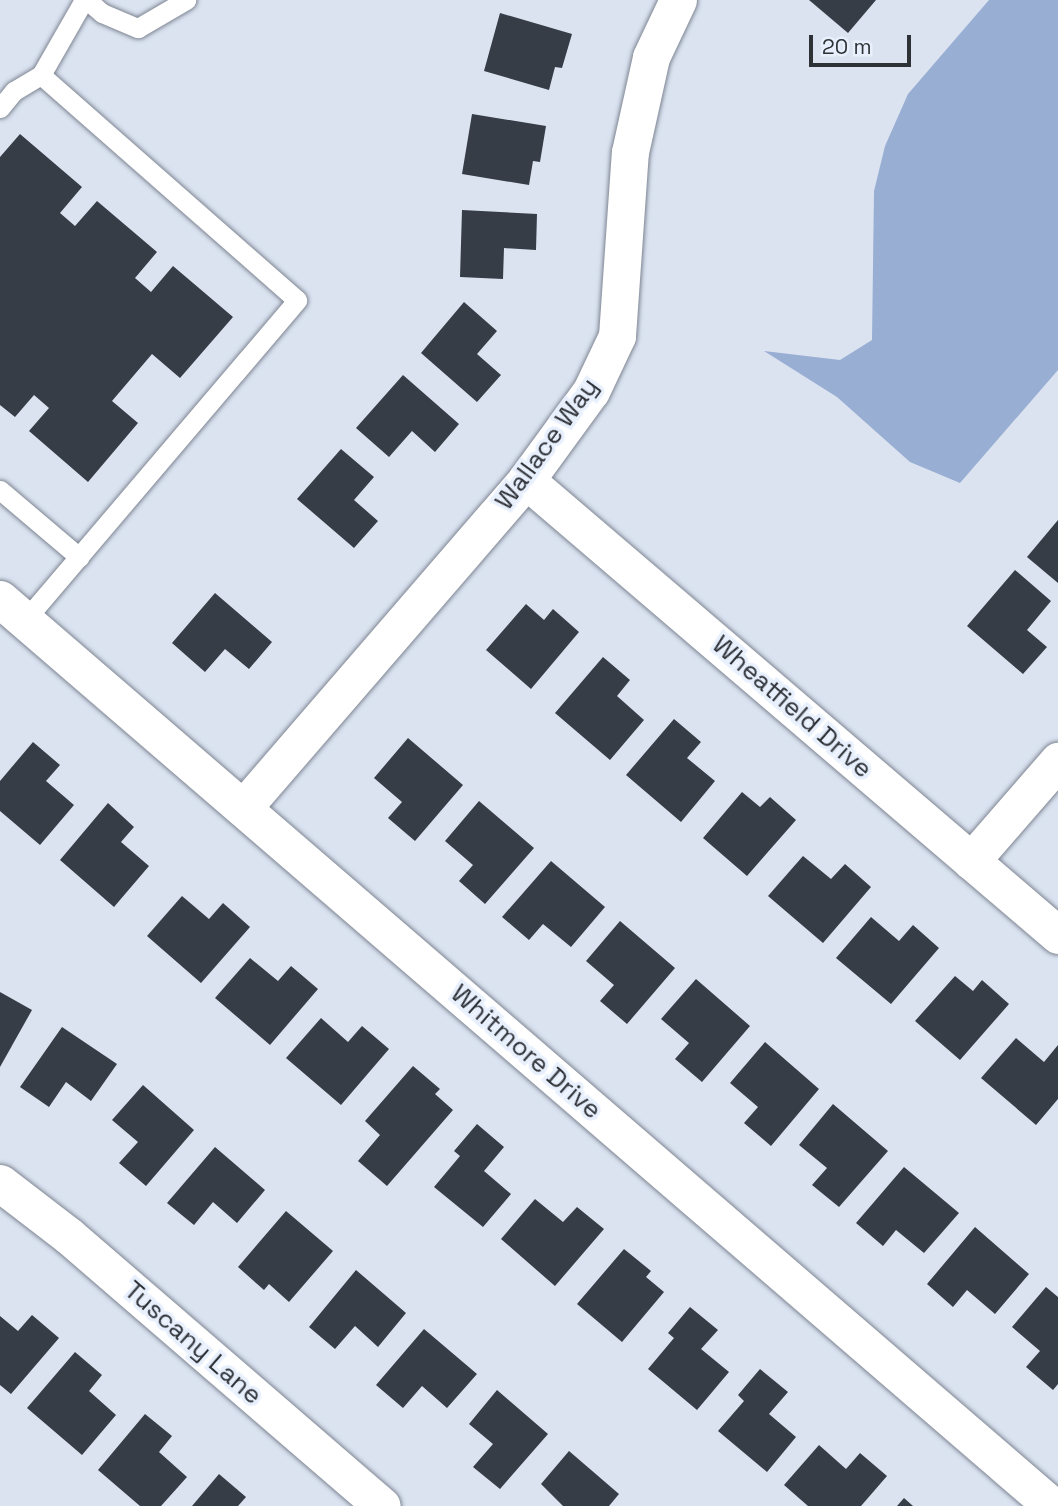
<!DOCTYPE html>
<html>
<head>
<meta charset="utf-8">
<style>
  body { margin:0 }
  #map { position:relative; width:1058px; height:1506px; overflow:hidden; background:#dbe3f1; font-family:"Space Grotesk",sans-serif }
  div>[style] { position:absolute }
  .water>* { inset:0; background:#98aed2 }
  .building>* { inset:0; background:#363d47 }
  .roads { filter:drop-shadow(0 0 2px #7e8592) drop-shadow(0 0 2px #7e8592) }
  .lane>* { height:19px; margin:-9.5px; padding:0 9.5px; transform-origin:9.5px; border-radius:9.5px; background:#fff }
  .street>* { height:37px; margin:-18.5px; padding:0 18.5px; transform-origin:18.5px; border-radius:18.5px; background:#fff }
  span { translate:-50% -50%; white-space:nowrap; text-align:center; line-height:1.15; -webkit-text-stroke:7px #e8f0fe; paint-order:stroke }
  .street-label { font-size:26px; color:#2e3136 }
  .scale { position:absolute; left:809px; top:35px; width:102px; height:32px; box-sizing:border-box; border:4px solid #2e3136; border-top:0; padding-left:9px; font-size:21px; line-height:24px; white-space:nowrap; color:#2e3136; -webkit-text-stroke:5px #e8f0fe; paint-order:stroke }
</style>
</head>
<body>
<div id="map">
  <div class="water">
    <i style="clip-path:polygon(989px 0,1058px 0,1058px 370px,960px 483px,910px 462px,837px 397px,764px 351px,840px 360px,872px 340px,874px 191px,885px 146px,908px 94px)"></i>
  </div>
  <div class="building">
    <i style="clip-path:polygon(809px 0,876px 0,848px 33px)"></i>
    <i style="clip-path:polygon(500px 13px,572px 34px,562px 68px,555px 67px,549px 90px,484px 71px)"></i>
    <i style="clip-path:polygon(472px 114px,546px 126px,540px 162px,533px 161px,529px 185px,462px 174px)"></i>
    <i style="clip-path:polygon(20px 134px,82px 187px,60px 213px,75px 226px,97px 201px,157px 252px,135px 278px,151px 292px,173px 266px,233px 317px,180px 378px,152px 354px,112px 401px,138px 423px,88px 482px,29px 431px,49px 408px,34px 395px,15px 417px,0 405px,0 157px)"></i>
    <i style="clip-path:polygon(462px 210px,537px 214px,536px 250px,504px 248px,503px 279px,460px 277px)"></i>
    <i style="clip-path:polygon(464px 302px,497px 331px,477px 354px,501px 375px,477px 402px,421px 353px)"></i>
    <i style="clip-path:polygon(403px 375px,459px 424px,435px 452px,412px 431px,389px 457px,356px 428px)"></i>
    <i style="clip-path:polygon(341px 449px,374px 477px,354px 500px,378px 521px,354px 548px,297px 499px)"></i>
    <i style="clip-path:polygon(1058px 520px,1058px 583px,1027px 557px)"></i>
    <i style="clip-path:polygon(1015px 570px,1051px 601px,1027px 630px,1047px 647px,1023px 674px,967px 626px)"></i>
    <i style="clip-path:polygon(215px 593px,272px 642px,249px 669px,225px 649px,205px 672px,172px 643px)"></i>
    <i style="clip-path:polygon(526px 604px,544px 620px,553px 609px,579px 632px,531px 689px,486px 650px)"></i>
    <i style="clip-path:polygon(603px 657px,630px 680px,617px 696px,644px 720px,610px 760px,555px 713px)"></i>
    <i style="clip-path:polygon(674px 719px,701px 742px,687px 758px,715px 781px,681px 822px,626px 775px)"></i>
    <i style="clip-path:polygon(408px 738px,463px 785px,415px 841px,388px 818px,402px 802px,374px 778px)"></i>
    <i style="clip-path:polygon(33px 742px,60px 765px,46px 781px,74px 805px,40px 845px,0 811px,0 781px)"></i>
    <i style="clip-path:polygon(742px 792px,760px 807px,770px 797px,796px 820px,747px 876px,703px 838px)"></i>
    <i style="clip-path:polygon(479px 801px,534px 848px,485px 904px,459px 881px,473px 865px,445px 841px)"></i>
    <i style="clip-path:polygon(108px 803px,134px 827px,121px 842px,149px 866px,114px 907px,60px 860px)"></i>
    <i style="clip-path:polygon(803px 856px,831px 879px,845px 864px,871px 887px,823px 943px,768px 896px)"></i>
    <i style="clip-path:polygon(551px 861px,605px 907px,571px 947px,543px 924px,529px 940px,502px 917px)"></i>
    <i style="clip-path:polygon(182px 896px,209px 919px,223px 903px,250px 927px,201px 983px,147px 936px)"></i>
    <i style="clip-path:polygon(871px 917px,899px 941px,913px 925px,939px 948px,891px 1004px,836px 958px)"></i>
    <i style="clip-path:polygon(620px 921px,675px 968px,627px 1024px,600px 1001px,614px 985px,586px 961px)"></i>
    <i style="clip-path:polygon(250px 958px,278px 981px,291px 966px,318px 989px,270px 1045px,215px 998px)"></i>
    <i style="clip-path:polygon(955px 976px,973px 991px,982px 980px,1009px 1004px,960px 1060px,915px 1021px)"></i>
    <i style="clip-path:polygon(696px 979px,750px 1026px,702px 1082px,675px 1059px,689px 1043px,661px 1019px)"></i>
    <i style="clip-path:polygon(0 992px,32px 1010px,0 1067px)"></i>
    <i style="clip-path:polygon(321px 1018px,348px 1042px,362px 1026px,389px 1049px,341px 1105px,286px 1058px)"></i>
    <i style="clip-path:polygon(62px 1027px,117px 1064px,91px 1101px,66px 1082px,49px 1107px,20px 1087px)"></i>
    <i style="clip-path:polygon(1016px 1038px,1044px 1062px,1058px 1045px,1058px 1099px,1036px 1125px,981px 1078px)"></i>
    <i style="clip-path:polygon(765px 1042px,819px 1089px,771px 1146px,744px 1123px,758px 1107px,730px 1083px)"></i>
    <i style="clip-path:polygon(413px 1066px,440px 1089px,435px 1094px,453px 1110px,387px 1186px,358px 1161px,380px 1135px,365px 1121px)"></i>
    <i style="clip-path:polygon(143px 1085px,194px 1130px,146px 1186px,119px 1163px,138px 1142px,112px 1120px)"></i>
    <i style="clip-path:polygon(833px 1104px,888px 1151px,839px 1207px,812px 1185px,827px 1168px,799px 1145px)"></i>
    <i style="clip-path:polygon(477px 1124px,504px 1147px,484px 1171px,511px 1194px,483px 1227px,434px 1187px,460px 1156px,454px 1151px)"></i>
    <i style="clip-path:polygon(215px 1147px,265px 1190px,237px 1223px,213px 1202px,194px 1225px,167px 1203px)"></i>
    <i style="clip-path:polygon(904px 1167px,959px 1213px,924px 1253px,896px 1230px,883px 1246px,856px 1223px)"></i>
    <i style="clip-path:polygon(535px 1199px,563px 1222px,577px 1207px,604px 1229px,555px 1286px,501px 1239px)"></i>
    <i style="clip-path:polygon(286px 1211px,333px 1251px,289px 1302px,269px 1284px,264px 1290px,238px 1267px)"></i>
    <i style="clip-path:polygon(975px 1227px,1029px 1274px,995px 1314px,967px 1290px,953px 1307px,927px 1284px)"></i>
    <i style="clip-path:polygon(624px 1249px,651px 1271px,646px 1277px,664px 1292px,622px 1342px,577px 1304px)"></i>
    <i style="clip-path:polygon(356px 1270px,406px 1313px,378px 1347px,355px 1326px,335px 1349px,309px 1327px)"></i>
    <i style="clip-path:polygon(1046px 1287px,1058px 1297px,1058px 1384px,1053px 1390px,1026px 1367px,1040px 1351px,1012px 1327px)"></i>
    <i style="clip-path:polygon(690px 1307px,718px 1330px,701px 1349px,729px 1372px,697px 1410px,648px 1369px,674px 1338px,668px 1333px)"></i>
    <i style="clip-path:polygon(32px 1315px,59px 1338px,11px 1394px,0 1385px,0 1316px,18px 1331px)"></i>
    <i style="clip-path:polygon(424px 1329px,477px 1374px,447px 1408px,422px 1386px,403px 1408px,376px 1385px)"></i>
    <i style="clip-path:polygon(75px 1352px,102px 1375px,89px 1391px,116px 1415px,82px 1455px,27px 1408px)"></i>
    <i style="clip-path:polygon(760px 1369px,788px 1392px,769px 1414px,796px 1437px,767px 1472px,718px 1431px,744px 1401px,738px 1395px)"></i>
    <i style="clip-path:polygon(497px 1390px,548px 1434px,500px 1489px,473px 1467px,493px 1444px,469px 1424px)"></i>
    <i style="clip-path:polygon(145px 1414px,172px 1436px,159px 1452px,187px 1477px,161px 1506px,140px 1506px,98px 1470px)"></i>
    <i style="clip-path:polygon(819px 1445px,846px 1469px,860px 1453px,887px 1476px,861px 1506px,808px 1506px,784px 1485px)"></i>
    <i style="clip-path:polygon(569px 1451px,619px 1494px,609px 1506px,563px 1506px,541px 1484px)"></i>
    <i style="clip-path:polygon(219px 1474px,246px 1497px,238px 1506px,192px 1506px)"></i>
    <i style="clip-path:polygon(904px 1498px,913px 1506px,897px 1506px)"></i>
  </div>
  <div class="roads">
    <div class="lane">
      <i style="left:87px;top:0;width:20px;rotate:41deg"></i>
      <i style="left:102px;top:13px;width:39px;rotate:23deg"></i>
      <i style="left:138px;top:28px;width:56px;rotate:-30.3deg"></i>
      <i style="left:0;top:108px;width:22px;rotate:-51deg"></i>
      <i style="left:14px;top:91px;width:31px;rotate:-31deg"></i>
      <i style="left:0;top:490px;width:104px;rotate:40.3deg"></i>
      <i style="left:25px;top:620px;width:420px;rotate:-49.6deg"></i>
      <i style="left:297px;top:300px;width:341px;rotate:-138.7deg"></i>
      <i style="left:41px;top:75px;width:86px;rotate:-60.2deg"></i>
    </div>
    <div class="street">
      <i style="left:526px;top:480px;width:700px;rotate:40.54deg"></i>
      <i style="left:0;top:599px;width:1389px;rotate:40.77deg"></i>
      <i style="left:243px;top:808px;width:433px;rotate:-49.2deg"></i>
      <i style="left:526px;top:480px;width:110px;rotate:-53.9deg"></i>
      <i style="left:591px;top:391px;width:61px;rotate:-64.7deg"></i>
      <i style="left:617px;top:336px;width:184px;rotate:-86deg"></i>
      <i style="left:630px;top:152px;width:97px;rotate:-77.5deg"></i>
      <i style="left:651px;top:57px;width:63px;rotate:-64.7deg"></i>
      <i style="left:971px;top:861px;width:133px;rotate:-49deg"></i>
      <i style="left:0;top:1183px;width:87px;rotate:37.5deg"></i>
      <i style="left:69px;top:1236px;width:413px;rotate:40.8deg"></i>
    </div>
  </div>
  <div class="street-label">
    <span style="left:547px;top:444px;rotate:-54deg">Wallace Way</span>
    <span style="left:792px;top:707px;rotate:41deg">Wheatfield Drive</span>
    <span style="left:526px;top:1052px;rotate:41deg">Whitmore Drive</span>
    <span style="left:193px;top:1343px;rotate:41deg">Tuscany Lane</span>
  </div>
  <div class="scale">20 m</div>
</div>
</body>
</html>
